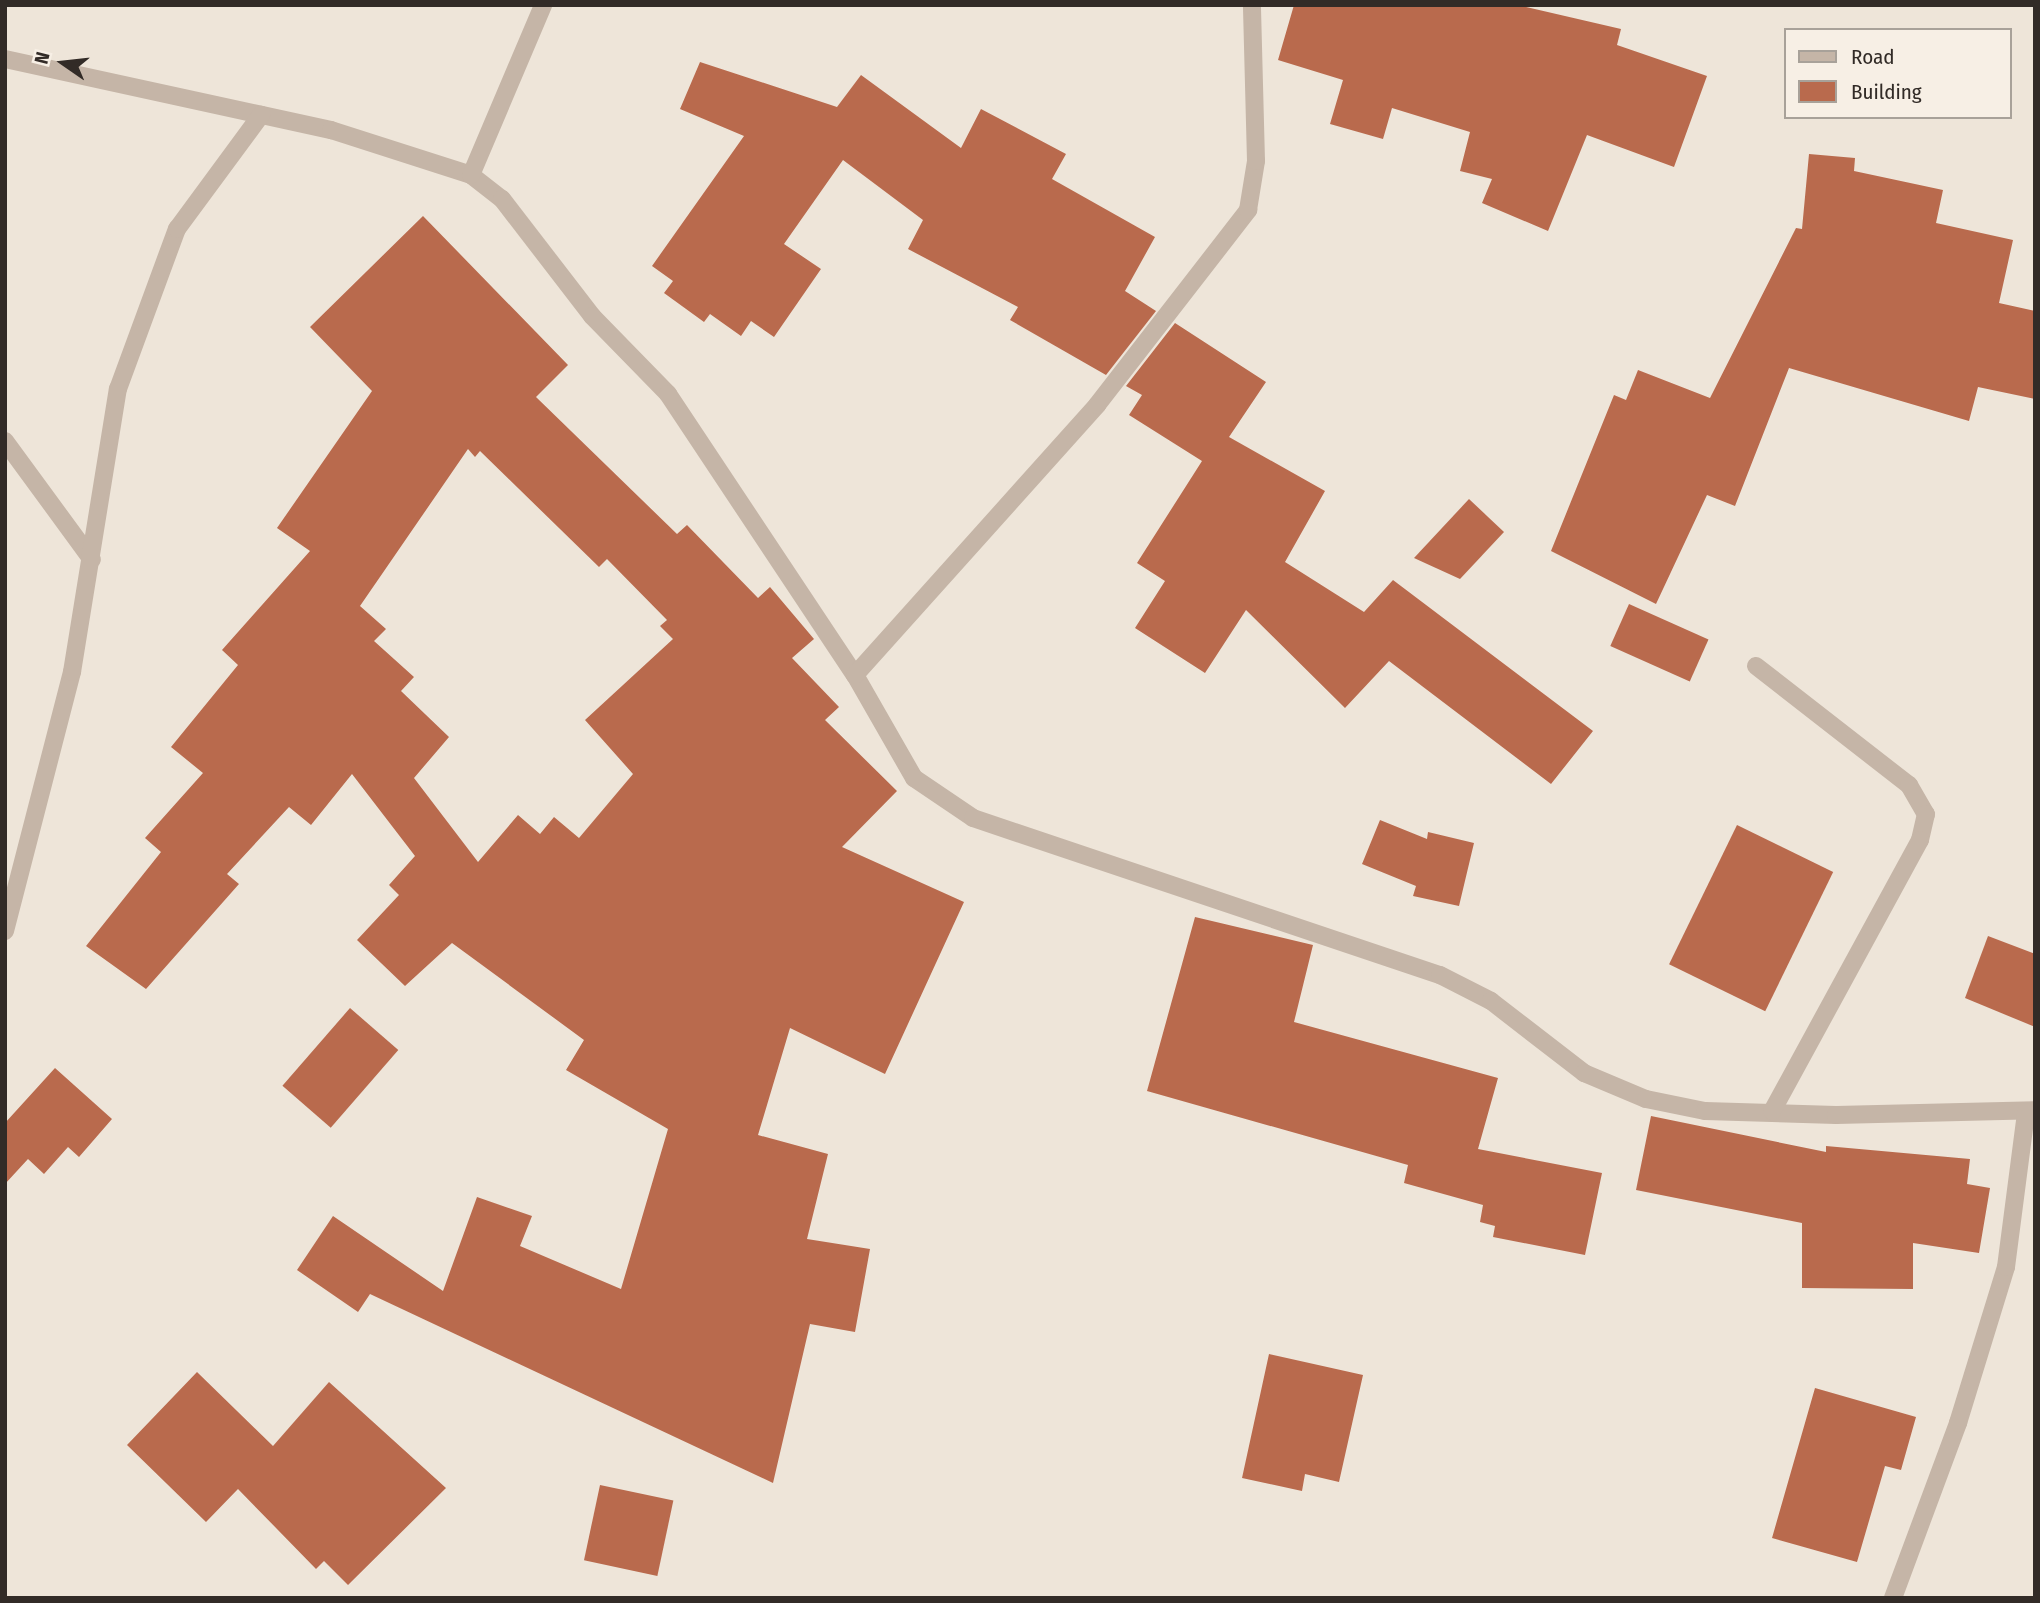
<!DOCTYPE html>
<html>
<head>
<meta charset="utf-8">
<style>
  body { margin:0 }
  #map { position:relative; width:2040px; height:1603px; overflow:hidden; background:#eee5d9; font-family:"Fira Sans Condensed",sans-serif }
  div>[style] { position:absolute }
  .building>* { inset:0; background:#b96a4d; transform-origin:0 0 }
  .minor>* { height:18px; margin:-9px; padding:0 9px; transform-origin:9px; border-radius:9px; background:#c5b5a7 }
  span { translate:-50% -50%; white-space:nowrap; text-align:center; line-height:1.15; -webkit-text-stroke:6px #f7efe5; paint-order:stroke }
  .frame { position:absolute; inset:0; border:7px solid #322b27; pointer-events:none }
  .legend { position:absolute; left:1784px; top:28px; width:228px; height:91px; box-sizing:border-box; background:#f7efe5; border:2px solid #a8a199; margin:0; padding:9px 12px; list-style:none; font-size:21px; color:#322b27 }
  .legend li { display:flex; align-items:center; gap:14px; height:35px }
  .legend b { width:35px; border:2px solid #a8a199 }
  .north { position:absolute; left:28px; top:28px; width:70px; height:70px; -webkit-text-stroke:5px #f7efe5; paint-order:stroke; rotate:284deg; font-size:19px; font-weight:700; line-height:28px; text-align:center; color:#322b27 }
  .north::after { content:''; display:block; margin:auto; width:24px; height:32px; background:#322b27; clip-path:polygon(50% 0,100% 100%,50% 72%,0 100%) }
</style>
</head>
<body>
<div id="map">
  <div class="building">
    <i style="clip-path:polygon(1294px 5px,1517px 5px,1621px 29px,1617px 45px,1707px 76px,1674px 167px,1587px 135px,1548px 231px,1482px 203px,1492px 179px,1460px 171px,1470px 132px,1392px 108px,1383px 139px,1330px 124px,1343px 80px,1278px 60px)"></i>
    <i style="clip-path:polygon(700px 62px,837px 107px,861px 75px,961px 148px,981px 109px,1066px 154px,1052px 179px,1155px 237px,1125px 291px,1156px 311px,1106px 375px,1010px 320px,1018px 307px,908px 249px,923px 220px,843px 160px,784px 244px,821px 269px,774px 337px,751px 321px,741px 336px,710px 314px,704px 322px,664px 293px,673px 281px,652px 266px,744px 136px,680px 109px)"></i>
    <i style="clip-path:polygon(1809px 154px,1855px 158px,1854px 171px,1943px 190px,1936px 223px,2013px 240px,1999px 303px,2035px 311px,2035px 399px,1978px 387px,1969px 421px,1789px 368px,1735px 506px,1707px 495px,1656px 604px,1551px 551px,1614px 395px,1626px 400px,1638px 370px,1710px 398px,1796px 228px,1802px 229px)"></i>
    <i style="clip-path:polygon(evenodd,423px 216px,568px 365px,536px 397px,677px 534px,687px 525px,758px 598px,770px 587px,814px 639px,792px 658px,839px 707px,825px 720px,897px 791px,842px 847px,964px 902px,885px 1074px,790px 1028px,758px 1135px,828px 1154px,807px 1239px,870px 1249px,855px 1332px,810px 1324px,773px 1483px,370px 1294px,358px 1312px,297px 1270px,333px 1216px,443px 1291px,477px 1197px,532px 1216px,520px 1246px,621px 1289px,668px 1129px,566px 1070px,584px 1040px,452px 943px,405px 986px,357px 940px,399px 895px,389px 885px,415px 856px,352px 774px,311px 825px,289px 807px,227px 874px,239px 884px,146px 989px,86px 946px,161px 852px,145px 838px,203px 773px,171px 747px,238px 665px,222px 650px,310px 551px,277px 528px,372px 391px,310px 327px,423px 216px,468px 449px,475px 457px,480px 451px,599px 567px,607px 559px,667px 620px,660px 626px,673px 639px,585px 720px,633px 774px,579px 838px,554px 817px,540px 834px,518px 815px,478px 862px,414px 778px,449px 737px,401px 691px,414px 677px,374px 641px,386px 629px,360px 606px,468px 449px)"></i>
    <i style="clip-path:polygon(1175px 323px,1266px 382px,1229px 437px,1325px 491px,1285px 562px,1364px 612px,1393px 580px,1593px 731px,1551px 784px,1389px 661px,1345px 708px,1246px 610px,1205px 673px,1135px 628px,1165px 581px,1137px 563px,1202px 461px,1129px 415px,1142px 395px,1126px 386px)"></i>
    <i style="clip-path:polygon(1469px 499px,1504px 532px,1460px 579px,1414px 558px)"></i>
    <i style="left:1629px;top:604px;width:87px;height:46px;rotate:24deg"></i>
    <i style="clip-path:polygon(1380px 820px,1427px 839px,1428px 832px,1474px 843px,1459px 906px,1413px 896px,1416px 886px,1362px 864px)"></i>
    <i style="left:1737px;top:825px;width:107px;height:155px;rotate:26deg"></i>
    <i style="clip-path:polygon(1195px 917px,1313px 945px,1294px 1022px,1498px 1078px,1478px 1149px,1602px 1173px,1585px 1255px,1493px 1237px,1495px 1226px,1480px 1222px,1483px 1205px,1404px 1183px,1408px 1165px,1147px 1091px)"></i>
    <i style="clip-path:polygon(1988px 936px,2035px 954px,2035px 1027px,1965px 998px)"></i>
    <i style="left:350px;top:1008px;width:64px;height:103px;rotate:41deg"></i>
    <i style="clip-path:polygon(55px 1068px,112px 1119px,79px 1157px,68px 1147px,44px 1174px,28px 1159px,5px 1184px,5px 1123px)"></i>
    <i style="clip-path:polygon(1651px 1116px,1826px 1152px,1826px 1146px,1970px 1159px,1967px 1184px,1990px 1188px,1979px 1253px,1913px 1243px,1913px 1289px,1802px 1288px,1802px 1223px,1636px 1190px)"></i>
    <i style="clip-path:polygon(1269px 1354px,1363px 1375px,1339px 1482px,1305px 1474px,1302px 1491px,1242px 1478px)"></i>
    <i style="clip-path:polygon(197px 1372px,273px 1446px,329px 1382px,446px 1488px,348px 1585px,324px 1561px,316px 1569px,238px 1489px,206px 1522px,127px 1445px)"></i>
    <i style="clip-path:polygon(1815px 1388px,1916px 1417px,1901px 1470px,1885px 1466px,1857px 1562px,1772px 1538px)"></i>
    <i style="left:600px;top:1485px;width:75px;height:77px;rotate:12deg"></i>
  </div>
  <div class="minor">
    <i style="left:5px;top:59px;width:334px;rotate:12.3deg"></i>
    <i style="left:331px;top:130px;width:147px;rotate:17.8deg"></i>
    <i style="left:471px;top:175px;width:39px;rotate:38deg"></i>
    <i style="left:502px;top:199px;width:148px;rotate:52.4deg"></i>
    <i style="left:592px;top:316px;width:109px;rotate:45.7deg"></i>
    <i style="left:668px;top:394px;width:338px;rotate:56.4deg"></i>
    <i style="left:855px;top:675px;width:119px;rotate:60.2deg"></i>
    <i style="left:914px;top:778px;width:71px;rotate:34.1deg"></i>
    <i style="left:973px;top:818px;width:493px;rotate:18.6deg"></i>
    <i style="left:1440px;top:975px;width:57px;rotate:27deg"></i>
    <i style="left:1491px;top:1001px;width:118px;rotate:37.7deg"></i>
    <i style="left:1584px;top:1073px;width:67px;rotate:22.8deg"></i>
    <i style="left:1646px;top:1099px;width:60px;rotate:11.5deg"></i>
    <i style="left:1705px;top:1111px;width:131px;rotate:1.7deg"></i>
    <i style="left:1836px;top:1115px;width:199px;rotate:-1.4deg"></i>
    <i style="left:471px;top:175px;width:185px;rotate:-67deg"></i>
    <i style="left:5px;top:441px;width:147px;rotate:53.8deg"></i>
    <i style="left:1756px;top:666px;width:194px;rotate:37.9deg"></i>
    <i style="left:1909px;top:785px;width:34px;rotate:60deg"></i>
    <i style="left:1926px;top:814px;width:27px;rotate:103deg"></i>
    <i style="left:1920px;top:840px;width:309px;rotate:118.6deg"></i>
    <i style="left:855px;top:675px;width:363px;rotate:-48.1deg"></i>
    <i style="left:1097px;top:405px;width:247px;rotate:-52.2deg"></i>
    <i style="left:1248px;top:210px;width:50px;rotate:-80.7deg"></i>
    <i style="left:1256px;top:161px;width:156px;rotate:-91.5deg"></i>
    <i style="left:5px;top:931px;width:268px;rotate:-75.5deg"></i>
    <i style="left:72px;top:672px;width:287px;rotate:-80.8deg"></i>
    <i style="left:118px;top:389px;width:171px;rotate:-69.8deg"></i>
    <i style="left:177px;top:229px;width:142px;rotate:-53.6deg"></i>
    <i style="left:1893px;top:1598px;width:187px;rotate:-69.6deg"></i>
    <i style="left:1958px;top:1423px;width:163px;rotate:-72.9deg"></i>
    <i style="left:2006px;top:1267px;width:156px;rotate:-82.6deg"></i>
  </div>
  <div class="frame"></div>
  <ul class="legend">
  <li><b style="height:9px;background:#c5b5a7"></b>Road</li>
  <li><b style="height:19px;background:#b96a4d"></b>Building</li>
  </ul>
  <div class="north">N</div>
</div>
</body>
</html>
